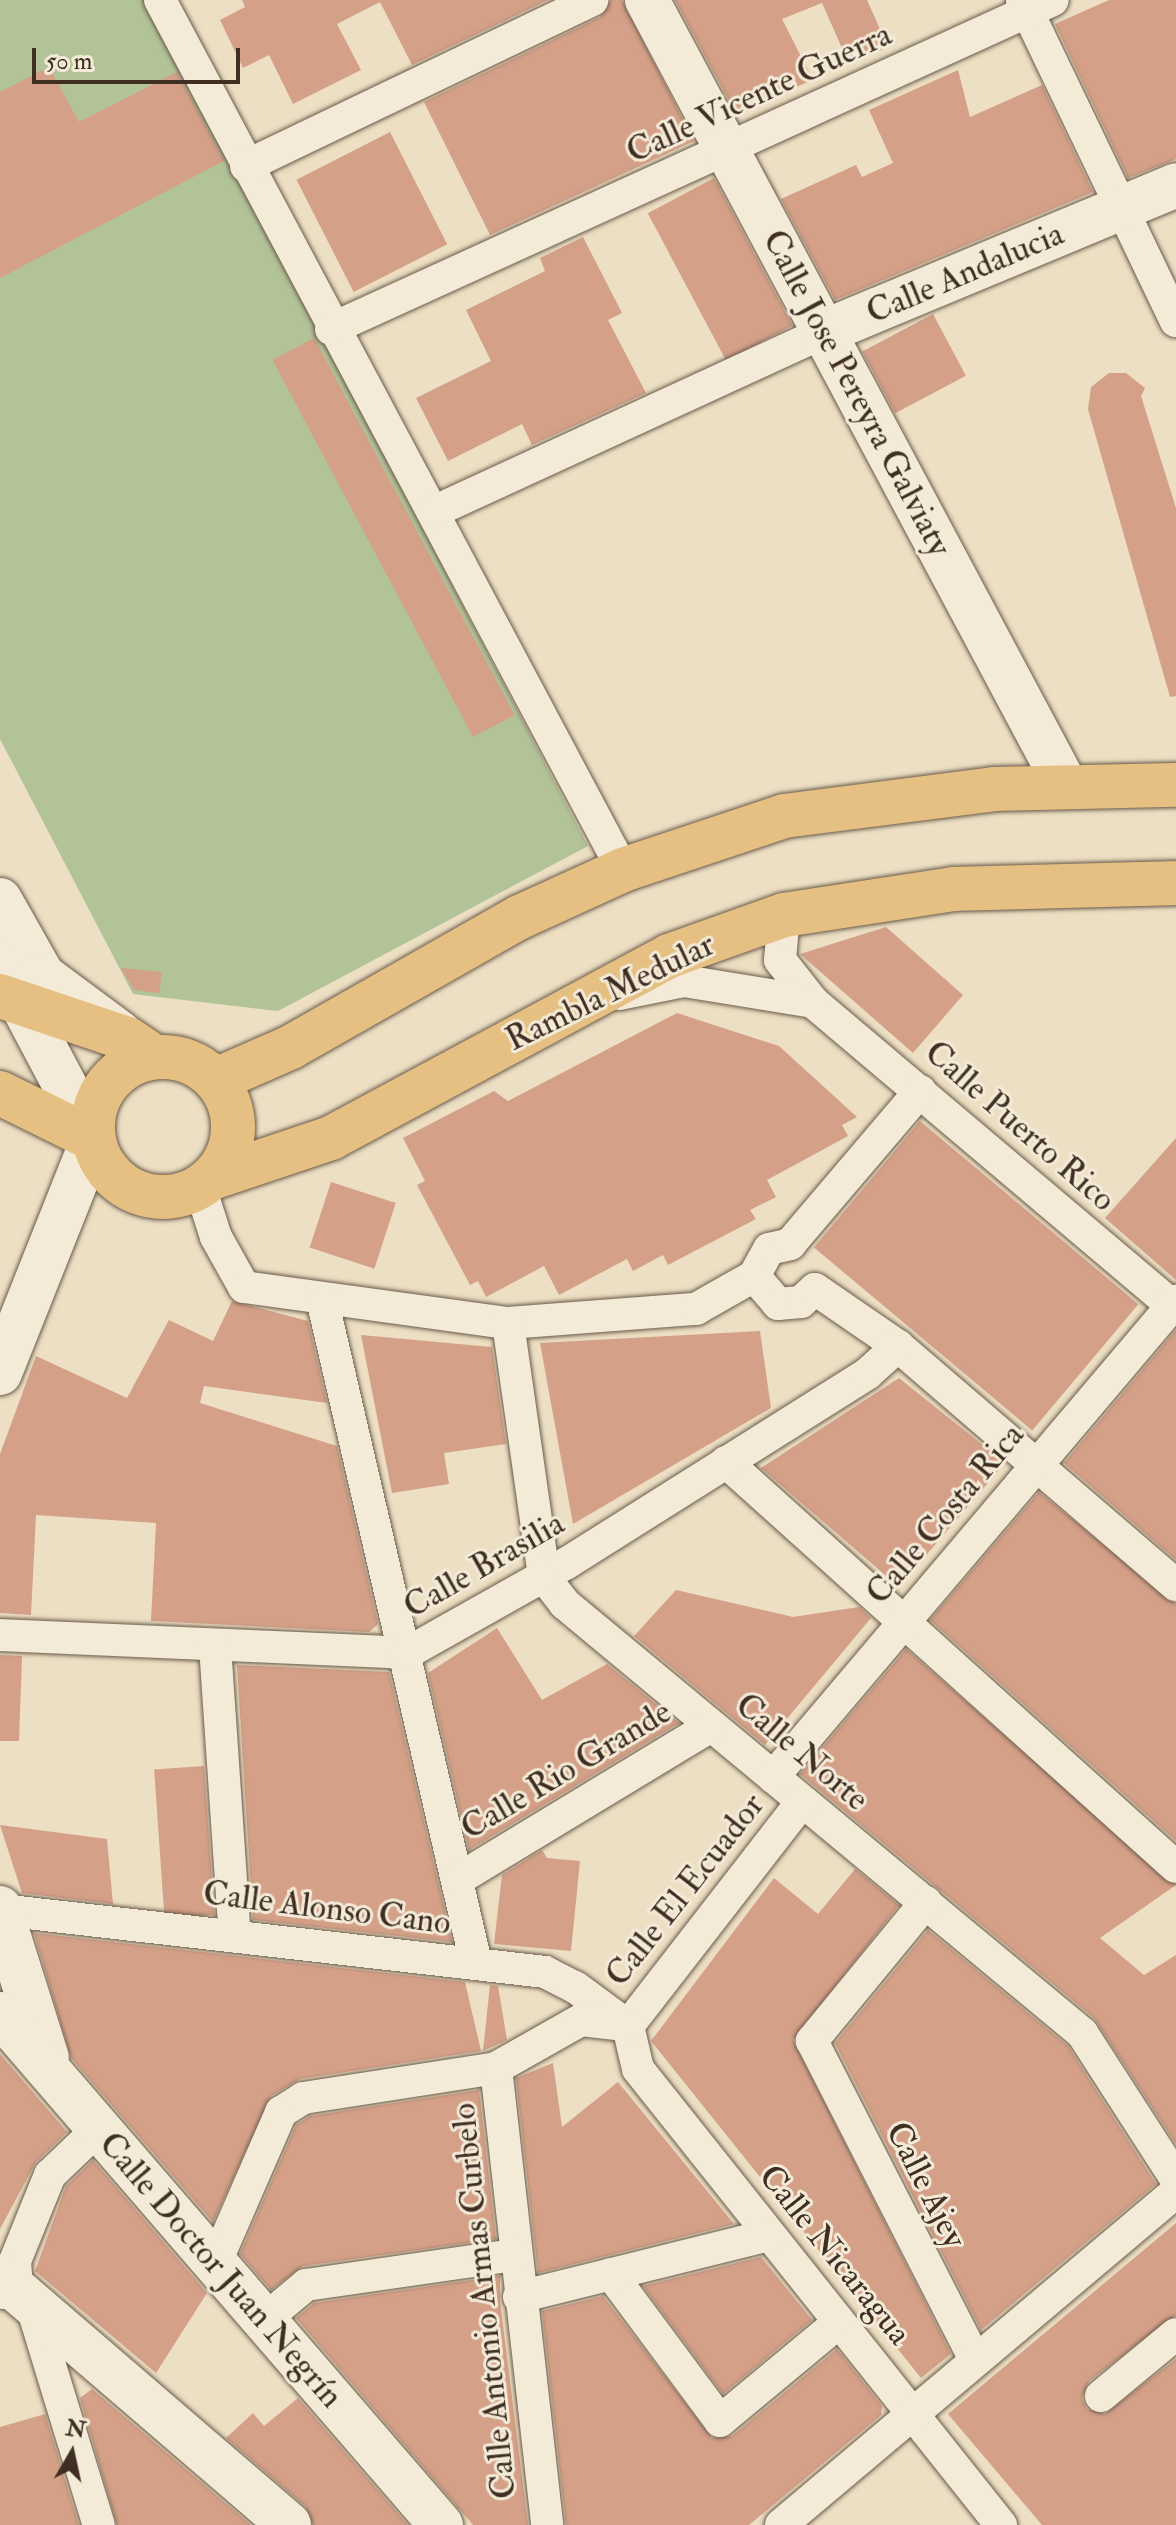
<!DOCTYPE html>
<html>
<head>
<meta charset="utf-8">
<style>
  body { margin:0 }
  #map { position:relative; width:1176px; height:2525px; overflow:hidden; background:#ecdfc3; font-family:"IM FELL Double Pica",serif }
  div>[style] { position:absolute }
  .green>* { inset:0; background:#b2c398 }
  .building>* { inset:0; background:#d5a088; transform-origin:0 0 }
  .roads { filter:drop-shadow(0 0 2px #6a5a4a) drop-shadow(0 0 2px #6a5a4a) }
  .street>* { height:32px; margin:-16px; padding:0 16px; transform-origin:16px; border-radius:16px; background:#f3ead8 }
  .secondary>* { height:44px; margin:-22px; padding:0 22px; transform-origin:22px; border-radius:22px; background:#f3ead8 }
  .primary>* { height:44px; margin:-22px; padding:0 22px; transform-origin:22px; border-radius:22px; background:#e6c082 }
  .primary>.ring { margin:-22px; padding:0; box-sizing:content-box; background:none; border:44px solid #e6c082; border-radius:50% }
  span { translate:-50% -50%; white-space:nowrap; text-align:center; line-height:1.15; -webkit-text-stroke:6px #f3ead8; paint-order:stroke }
  .street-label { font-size:34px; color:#3f2e22 }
  .north { position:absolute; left:32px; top:2413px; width:80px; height:80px; -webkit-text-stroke:6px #f3ead8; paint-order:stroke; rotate:9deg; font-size:22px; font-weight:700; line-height:32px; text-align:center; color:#3f2e22 }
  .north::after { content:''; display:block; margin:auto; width:28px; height:36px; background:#3f2e22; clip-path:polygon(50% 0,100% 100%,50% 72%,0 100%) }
  .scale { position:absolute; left:32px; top:48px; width:208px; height:36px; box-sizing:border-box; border:4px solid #3f2e22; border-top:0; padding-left:10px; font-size:24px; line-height:28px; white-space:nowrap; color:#3f2e22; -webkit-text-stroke:6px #f3ead8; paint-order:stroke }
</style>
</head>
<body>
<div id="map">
  <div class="green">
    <i style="clip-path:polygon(0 0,147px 0,588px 846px,278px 1011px,133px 994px,0 739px)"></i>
  </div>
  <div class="building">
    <i style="clip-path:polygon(242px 0,548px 0,412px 65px,380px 2px,337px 24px,361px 70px,293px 104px,269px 55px,243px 68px,220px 20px,245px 7px)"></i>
    <i style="clip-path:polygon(611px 0,622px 0,694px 141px,490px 235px,424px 102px,600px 17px)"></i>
    <i style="clip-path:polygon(675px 0,867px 0,888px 47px,849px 64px,822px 3px,782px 19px,813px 80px,735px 112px)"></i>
    <i style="clip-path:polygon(1109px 0,1176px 0,1176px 159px,1128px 178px,1055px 24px)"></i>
    <i style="clip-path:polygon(49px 67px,79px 122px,177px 72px,224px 161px,0 278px,0 92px)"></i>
    <i style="clip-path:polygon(958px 70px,970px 117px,1042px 85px,1093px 192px,835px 300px,781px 199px,856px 165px,862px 177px,893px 163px,869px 110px)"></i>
    <i style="left:390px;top:132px;width:126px;height:105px;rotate:63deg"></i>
    <i style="left:714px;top:178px;width:167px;height:75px;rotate:62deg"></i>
    <i style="clip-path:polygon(583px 237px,622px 313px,608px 320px,646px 393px,532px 445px,522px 424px,448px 461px,416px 398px,491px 361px,466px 310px,545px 271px,540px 258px)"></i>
    <i style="left:933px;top:314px;width:70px;height:80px;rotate:62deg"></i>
    <i style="left:314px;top:338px;width:427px;height:47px;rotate:62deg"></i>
    <i style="clip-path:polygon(1109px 373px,1126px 373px,1145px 388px,1141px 396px,1176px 508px,1176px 696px,1170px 697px,1088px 409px,1091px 387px)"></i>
    <i style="clip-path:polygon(886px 927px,963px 995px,913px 1053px,800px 954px)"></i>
    <i style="clip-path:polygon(121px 968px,162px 972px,159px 993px,134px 990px)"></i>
    <i style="clip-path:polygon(677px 1013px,779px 1046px,857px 1117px,842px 1125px,848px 1136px,767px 1180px,776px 1197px,750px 1210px,756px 1219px,668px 1265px,663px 1255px,633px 1271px,627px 1259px,559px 1295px,544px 1266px,486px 1297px,478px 1281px,470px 1285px,417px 1185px,425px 1181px,403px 1138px,494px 1091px,508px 1101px)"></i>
    <i style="left:920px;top:1121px;width:285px;height:165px;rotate:40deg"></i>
    <i style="clip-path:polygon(1176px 1138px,1176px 1280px,1105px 1218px)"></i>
    <i style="left:331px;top:1182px;width:68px;height:69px;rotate:18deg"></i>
    <i style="clip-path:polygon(232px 1301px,308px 1321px,327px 1403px,204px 1386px,200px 1403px,337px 1446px,378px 1624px,369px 1632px,151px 1621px,156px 1523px,36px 1515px,31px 1615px,0 1613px,0 1454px,36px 1356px,127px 1398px,169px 1320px,213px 1341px)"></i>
    <i style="clip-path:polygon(1176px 1330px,1176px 1560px,1064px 1463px)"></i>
    <i style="clip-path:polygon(760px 1331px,771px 1408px,573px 1524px,540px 1343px)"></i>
    <i style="clip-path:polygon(361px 1335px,492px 1347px,506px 1444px,444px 1453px,449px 1484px,392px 1493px)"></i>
    <i style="clip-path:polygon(899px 1378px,1005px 1463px,899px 1587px,761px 1468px)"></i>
    <i style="clip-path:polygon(1039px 1492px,1176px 1604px,1176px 1841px,930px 1620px)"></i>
    <i style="clip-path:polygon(676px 1590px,793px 1617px,859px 1607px,871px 1618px,765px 1745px,634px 1636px)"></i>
    <i style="clip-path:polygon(497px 1628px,542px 1700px,607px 1664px,679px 1723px,469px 1850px,428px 1673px)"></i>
    <i style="clip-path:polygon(906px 1649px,1176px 1885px,1100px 1938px,1144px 1975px,1176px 1955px,1176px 2144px,1094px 2018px,800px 1774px)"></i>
    <i style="clip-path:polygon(0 1655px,22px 1656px,19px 1741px,0 1741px)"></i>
    <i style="clip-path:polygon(237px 1665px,389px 1672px,452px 1942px,253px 1920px)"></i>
    <i style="left:204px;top:1766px;width:149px;height:50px;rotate:86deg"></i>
    <i style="clip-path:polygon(0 1825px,107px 1839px,113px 1904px,22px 1893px)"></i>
    <i style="clip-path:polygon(542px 1850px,547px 1858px,580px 1861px,571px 1951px,494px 1944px,502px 1875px)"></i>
    <i style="clip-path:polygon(855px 1869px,899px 1905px,793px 2040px,951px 2354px,921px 2378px,651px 2041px,774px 1878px,818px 1914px)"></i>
    <i style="clip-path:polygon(928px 1930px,1068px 2046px,1156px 2184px,981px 2330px,835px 2043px)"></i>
    <i style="clip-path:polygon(34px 1933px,465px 1982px,481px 2051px,300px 2079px,271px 2096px,213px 2222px,71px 2058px)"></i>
    <i style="clip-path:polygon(490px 1985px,498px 1986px,507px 2040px,483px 2051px)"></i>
    <i style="clip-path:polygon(0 2054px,67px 2132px,36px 2162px,0 2229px)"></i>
    <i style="clip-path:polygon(553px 2063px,562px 2127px,618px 2082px,734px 2224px,538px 2273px,516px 2078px)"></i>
    <i style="clip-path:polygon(479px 2090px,496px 2239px,303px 2266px,271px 2290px,240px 2254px,296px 2125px,310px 2116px)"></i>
    <i style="clip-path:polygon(93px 2160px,207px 2293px,156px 2373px,35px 2271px,66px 2186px)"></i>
    <i style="clip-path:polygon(1176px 2223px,1176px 2315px,1089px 2381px,1082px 2398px,1087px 2409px,1105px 2414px,1176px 2359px,1176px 2525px,1042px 2525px,948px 2414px)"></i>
    <i style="clip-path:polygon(761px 2257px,812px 2320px,723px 2394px,643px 2286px)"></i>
    <i style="clip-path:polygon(500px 2276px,500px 2301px,528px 2525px,473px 2525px,296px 2318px,314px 2303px)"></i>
    <i style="clip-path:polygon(603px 2296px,712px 2438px,732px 2436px,837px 2349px,882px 2406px,881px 2415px,749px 2525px,566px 2525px,542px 2311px)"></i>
    <i style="clip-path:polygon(92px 2389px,251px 2525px,117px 2525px,80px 2398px)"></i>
    <i style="clip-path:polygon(298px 2398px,408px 2525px,313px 2525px,305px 2506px,226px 2438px,253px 2413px,264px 2426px)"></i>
    <i style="clip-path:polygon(45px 2414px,79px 2525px,0 2525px,0 2427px)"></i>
  </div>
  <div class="roads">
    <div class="street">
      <i style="left:160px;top:0;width:986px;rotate:61.98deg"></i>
      <i style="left:1022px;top:0;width:356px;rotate:64.4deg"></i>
      <i style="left:246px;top:166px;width:384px;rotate:-25.6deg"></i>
      <i style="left:331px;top:329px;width:793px;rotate:-24.5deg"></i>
      <i style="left:433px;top:512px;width:433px;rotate:-24.7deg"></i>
      <i style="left:784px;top:915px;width:45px;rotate:95.1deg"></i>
      <i style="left:780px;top:960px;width:53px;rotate:51.8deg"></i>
      <i style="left:813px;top:1002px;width:475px;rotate:40.2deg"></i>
      <i style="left:619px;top:994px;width:66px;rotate:-11.3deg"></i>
      <i style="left:684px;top:981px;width:131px;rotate:9.2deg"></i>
      <i style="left:200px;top:1187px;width:52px;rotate:72.3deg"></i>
      <i style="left:216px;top:1237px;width:57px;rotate:60.8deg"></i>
      <i style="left:244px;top:1287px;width:266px;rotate:7.8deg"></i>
      <i style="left:508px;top:1323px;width:189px;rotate:-4.3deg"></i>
      <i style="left:696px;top:1309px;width:67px;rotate:-29.6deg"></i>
      <i style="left:754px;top:1276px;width:31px;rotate:-61deg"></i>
      <i style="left:769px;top:1249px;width:22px;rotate:-13deg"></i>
      <i style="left:790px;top:1244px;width:201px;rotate:-49.6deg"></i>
      <i style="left:754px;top:1276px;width:37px;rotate:49deg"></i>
      <i style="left:778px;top:1304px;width:23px;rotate:-5deg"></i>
      <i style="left:801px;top:1302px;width:19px;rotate:-43deg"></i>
      <i style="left:815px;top:1289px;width:101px;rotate:34.5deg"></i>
      <i style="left:898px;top:1346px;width:367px;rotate:40.7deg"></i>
      <i style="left:323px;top:1303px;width:678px;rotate:76.95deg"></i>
      <i style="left:508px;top:1323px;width:257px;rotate:81.9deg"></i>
      <i style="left:544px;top:1577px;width:34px;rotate:52deg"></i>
      <i style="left:565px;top:1604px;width:672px;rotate:39.69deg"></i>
      <i style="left:1082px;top:2033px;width:174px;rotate:57.2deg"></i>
      <i style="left:726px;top:1462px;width:605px;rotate:41.99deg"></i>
      <i style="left:0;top:1635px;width:407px;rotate:2.5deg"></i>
      <i style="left:407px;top:1653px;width:184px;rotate:-29.4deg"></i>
      <i style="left:567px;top:1563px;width:355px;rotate:-32.2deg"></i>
      <i style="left:867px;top:1374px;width:42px;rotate:-42.1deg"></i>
      <i style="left:215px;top:1646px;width:291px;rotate:86.1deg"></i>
      <i style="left:773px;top:1777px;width:624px;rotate:-49.75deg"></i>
      <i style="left:460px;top:1878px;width:293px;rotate:-31.2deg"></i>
      <i style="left:926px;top:1902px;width:180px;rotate:129.4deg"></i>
      <i style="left:812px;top:2041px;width:358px;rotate:62.9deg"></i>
      <i style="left:1px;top:1910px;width:548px;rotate:6.5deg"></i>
      <i style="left:545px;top:1972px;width:34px;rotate:27deg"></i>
      <i style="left:575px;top:1987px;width:66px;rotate:36.3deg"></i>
      <i style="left:628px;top:2026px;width:44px;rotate:76.9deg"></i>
      <i style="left:638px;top:2069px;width:583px;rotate:51.48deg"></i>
      <i style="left:628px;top:2026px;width:284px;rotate:-52.2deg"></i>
      <i style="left:496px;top:2068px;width:460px;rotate:83.6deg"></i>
      <i style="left:215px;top:2264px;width:166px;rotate:-66.5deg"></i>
      <i style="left:281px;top:2112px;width:26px;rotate:-32deg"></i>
      <i style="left:303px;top:2098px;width:195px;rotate:-8.8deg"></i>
      <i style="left:496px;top:2068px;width:98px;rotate:-29.5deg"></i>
      <i style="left:581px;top:2020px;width:44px;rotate:6.5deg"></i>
      <i style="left:611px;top:2274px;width:183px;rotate:53.4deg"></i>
      <i style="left:720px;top:2421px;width:153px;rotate:-39.7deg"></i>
      <i style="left:3px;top:2293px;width:15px;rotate:-16deg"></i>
      <i style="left:17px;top:2289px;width:28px;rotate:-94deg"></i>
      <i style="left:15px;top:2261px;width:93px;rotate:-67.9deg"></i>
      <i style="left:50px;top:2175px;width:68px;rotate:-43.8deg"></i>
      <i style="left:519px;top:2297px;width:258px;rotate:-13.9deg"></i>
      <i style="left:30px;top:2300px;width:235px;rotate:73deg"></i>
      <i style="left:264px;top:2320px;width:55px;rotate:-39.8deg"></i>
      <i style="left:306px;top:2285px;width:211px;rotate:-8.2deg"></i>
      <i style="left:1101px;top:2396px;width:97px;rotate:-39.6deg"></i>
      <i style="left:781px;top:2525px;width:517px;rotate:-40.13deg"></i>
    </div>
    <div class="secondary">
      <i style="left:647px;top:0;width:891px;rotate:61.94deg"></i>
      <i style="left:826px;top:331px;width:379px;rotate:-22.6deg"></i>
      <i style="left:0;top:900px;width:87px;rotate:60.5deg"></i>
      <i style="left:43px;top:976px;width:96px;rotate:36.5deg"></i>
      <i style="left:0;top:963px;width:199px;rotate:62.1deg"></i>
      <i style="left:93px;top:1139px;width:252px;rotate:111.7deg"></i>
      <i style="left:0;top:1908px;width:157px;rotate:72.6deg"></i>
      <i style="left:0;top:2014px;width:675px;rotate:49.21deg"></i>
      <i style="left:0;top:2276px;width:381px;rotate:40.7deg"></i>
    </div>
    <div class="primary">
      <i style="left:0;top:996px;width:135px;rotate:18.6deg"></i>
      <i style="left:128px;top:1039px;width:32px;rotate:34deg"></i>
      <i class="ring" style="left:93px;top:1057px;width:96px;height:96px"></i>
      <i style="left:216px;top:1080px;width:82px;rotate:-23.7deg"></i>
      <i style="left:291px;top:1047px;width:263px;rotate:-29.6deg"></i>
      <i style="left:520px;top:917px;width:113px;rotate:-24.5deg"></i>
      <i style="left:623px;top:870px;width:170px;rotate:-18.5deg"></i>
      <i style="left:784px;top:816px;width:212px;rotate:-7.3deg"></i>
      <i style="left:994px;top:789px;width:182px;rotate:-1.3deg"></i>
      <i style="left:0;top:1093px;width:104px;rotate:26.3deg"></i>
      <i style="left:212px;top:1178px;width:126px;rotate:-18.6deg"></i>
      <i style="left:331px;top:1138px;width:384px;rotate:-28.3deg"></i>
      <i style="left:669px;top:956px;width:122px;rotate:-19.6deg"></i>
      <i style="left:784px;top:915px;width:172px;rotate:-8.7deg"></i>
      <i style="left:954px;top:889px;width:222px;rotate:-1.5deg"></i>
    </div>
  </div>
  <div class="street-label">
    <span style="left:759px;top:93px;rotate:-25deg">Calle Vicente Guerra</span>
    <span style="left:965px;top:273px;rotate:-23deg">Calle Andalucia</span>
    <span style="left:857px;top:393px;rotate:62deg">Calle Jose Pereyra Galviaty</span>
    <span style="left:610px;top:992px;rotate:-26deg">Rambla Medular</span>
    <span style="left:1020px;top:1126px;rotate:41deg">Calle Puerto Rico</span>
    <span style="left:945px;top:1514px;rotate:-50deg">Calle Costa Rica</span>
    <span style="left:484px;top:1565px;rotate:-30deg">Calle Brasilia</span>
    <span style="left:802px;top:1752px;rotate:40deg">Calle Norte</span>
    <span style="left:566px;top:1770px;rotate:-31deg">Calle Rio Grande</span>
    <span style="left:685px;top:1890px;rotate:-52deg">Calle El Ecuador</span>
    <span style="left:327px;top:1908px;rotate:7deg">Calle Alonso Cano</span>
    <span style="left:926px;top:2185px;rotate:63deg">Calle Ajey</span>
    <span style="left:835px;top:2255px;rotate:51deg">Calle Nicaragua</span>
    <span style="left:221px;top:2270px;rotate:49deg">Calle Doctor Juan Negrín</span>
    <span style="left:484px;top:2301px;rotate:-96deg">Calle Antonio Armas Curbelo</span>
  </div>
  <div class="north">N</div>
  <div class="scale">50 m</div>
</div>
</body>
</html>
